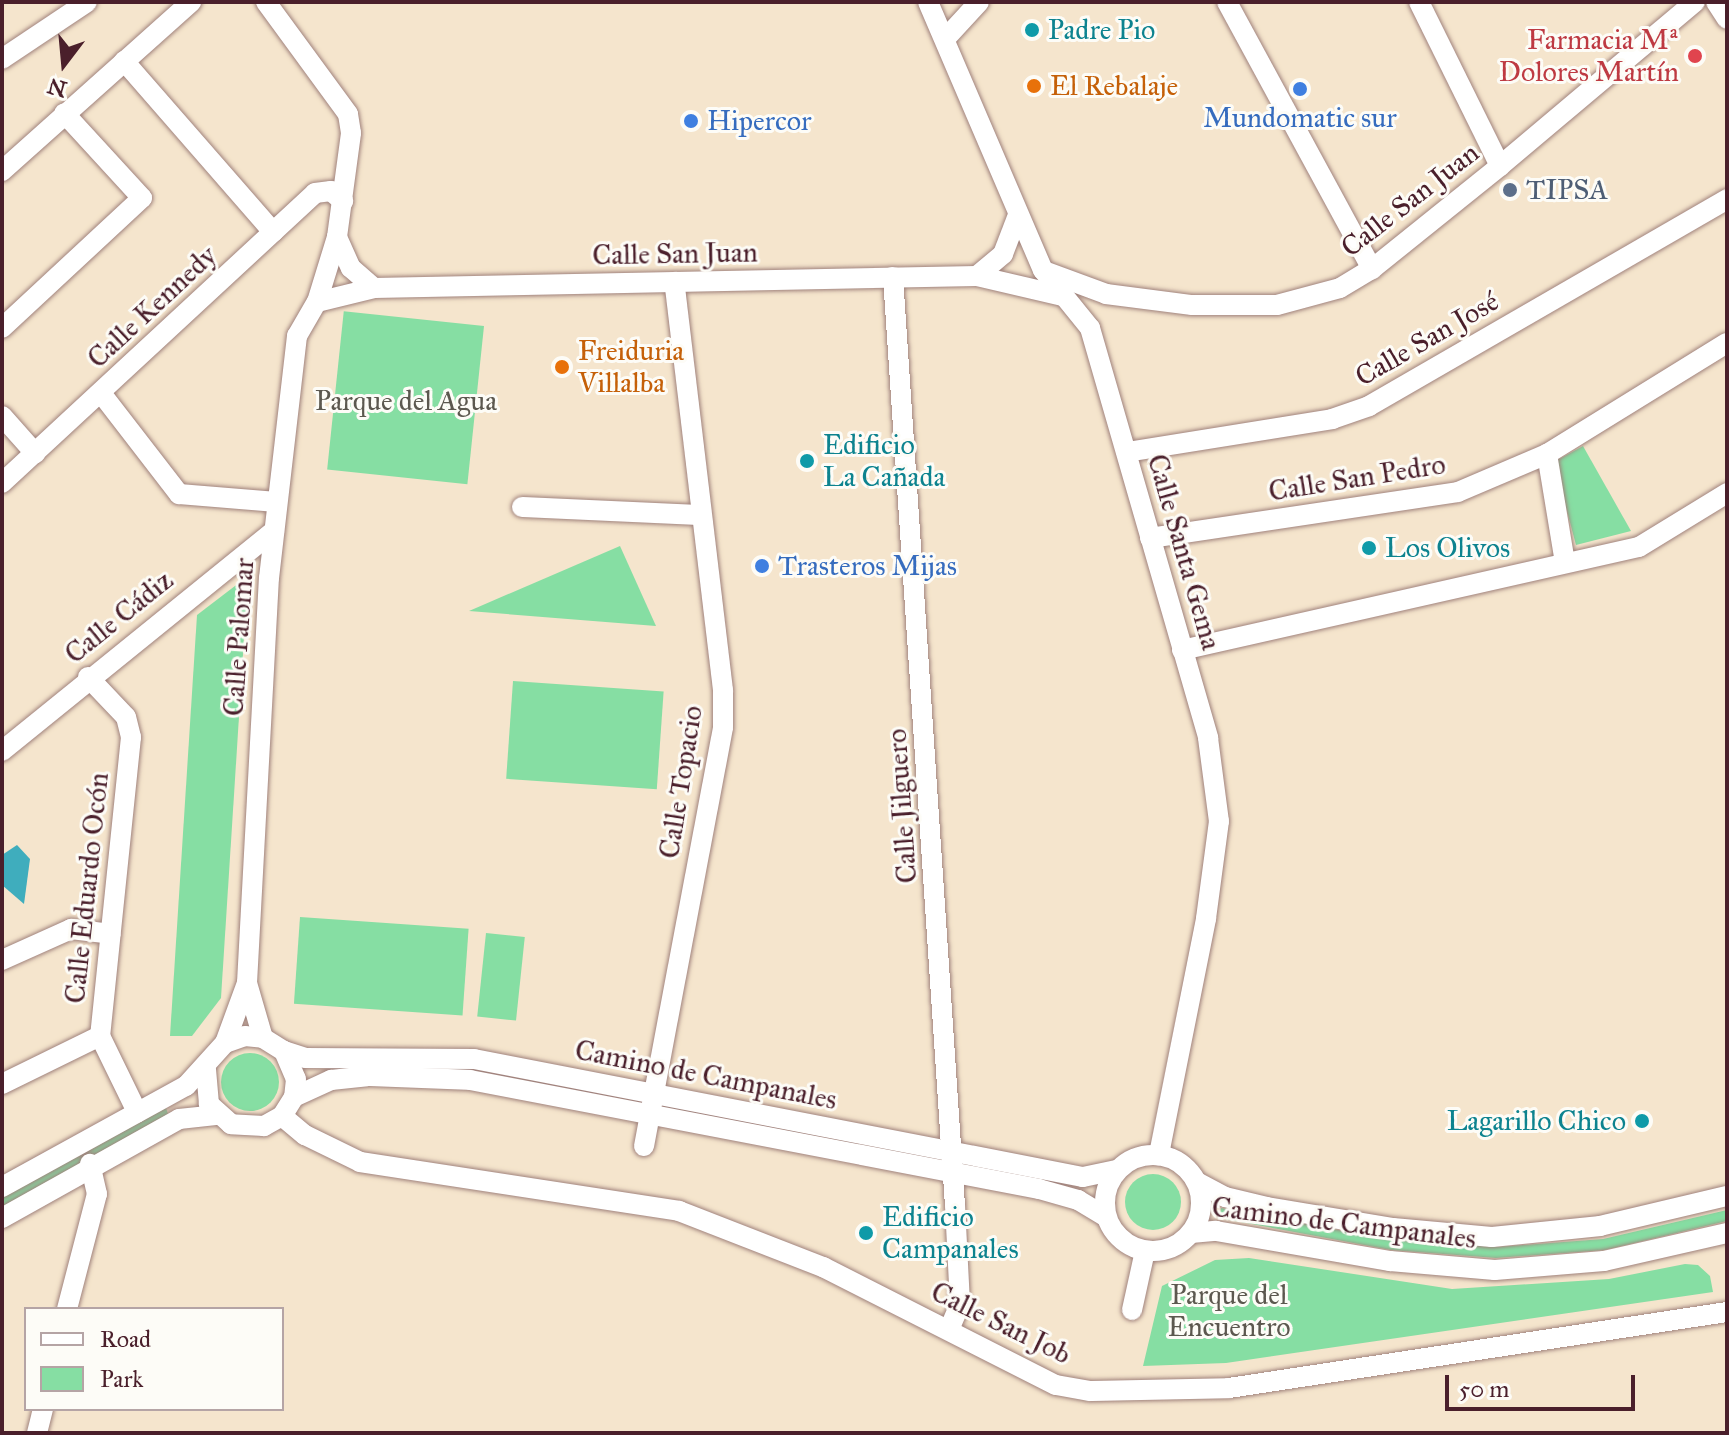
<!DOCTYPE html>
<html>
<head>
<meta charset="utf-8">
<style>
  body { margin:0 }
  #map { position:relative; width:1729px; height:1435px; overflow:hidden; background:#f5e5cd; font-family:"IM FELL Great Primer",serif }
  div>[style] { position:absolute }
  .green>* { inset:0; background:#86dea3; transform-origin:0 0 }
  .round { border-radius:50% }
  .water>* { inset:0; background:#3fadbd }
  .roads { filter:drop-shadow(0 0 2px #a0827c) drop-shadow(0 0 2px #a0827c) }
  .street>* { height:20px; margin:-10px; padding:0 10px; transform-origin:10px; border-radius:10px; background:#fff }
  .street>.ring { margin:-10px; padding:0; box-sizing:content-box; background:none; border:20px solid #fff; border-radius:50% }
  .dots>* { width:22px; height:22px; translate:-50% -50%; box-sizing:border-box; border:4px solid #fdfcf7; border-radius:50% }
  span { translate:-50% -50%; white-space:nowrap; text-align:center; line-height:1.15; -webkit-text-stroke:6px #fdfcf7; paint-order:stroke }
  .culture-label { font-size:28px; color:#0d838f }
  .left { translate:0 -50%; text-align:left }
  .right { translate:-100% -50%; text-align:right }
  .health-label { font-size:28px; color:#be3a42 }
  .food-label { font-size:28px; color:#c56008 }
  .shop-label { font-size:28px; color:#366cbe }
  .service-label { font-size:28px; color:#4e5e75 }
  .street-label { font-size:28px; color:#4a1f2b }
  .park-label { font-size:28px; color:#5c584f }
  .frame { position:absolute; inset:0; border:4px solid #4a1f2b; pointer-events:none }
  .legend { position:absolute; left:24px; top:1307px; width:260px; height:104px; box-sizing:border-box; background:#fdfcf7; border:2px solid #b5a4a5; margin:0; padding:10px 14px; list-style:none; font-size:24px; color:#4a1f2b }
  .legend li { display:flex; align-items:center; gap:16px; height:40px }
  .legend b { width:40px; border:2px solid #b5a4a5 }
  .north { position:absolute; left:24px; top:24px; width:80px; height:80px; -webkit-text-stroke:6px #fdfcf7; paint-order:stroke; rotate:196deg; font-size:22px; font-weight:700; line-height:32px; text-align:center; color:#4a1f2b }
  .north::after { content:''; display:block; margin:auto; width:28px; height:36px; background:#4a1f2b; clip-path:polygon(50% 0,100% 100%,50% 72%,0 100%) }
  .scale { position:absolute; left:1445px; top:1375px; width:190px; height:36px; box-sizing:border-box; border:4px solid #4a1f2b; border-top:0; padding-left:10px; font-size:24px; line-height:28px; white-space:nowrap; color:#4a1f2b; -webkit-text-stroke:6px #fdfcf7; paint-order:stroke }
</style>
</head>
<body>
<div id="map">
  <div class="green">
    <i style="left:484px;top:326px;width:159px;height:141px;rotate:96deg"></i>
    <i style="clip-path:polygon(1583px 446px,1631px 531px,1576px 545px,1554px 462px)"></i>
    <i style="clip-path:polygon(620px 546px,656px 626px,469px 611px)"></i>
    <i style="clip-path:polygon(248px 576px,221px 998px,192px 1036px,170px 1036px,197px 615px)"></i>
    <i style="left:513px;top:681px;width:151px;height:98px;rotate:4deg"></i>
    <i style="left:300px;top:917px;width:169px;height:87px;rotate:4deg"></i>
    <i style="left:486px;top:933px;width:39px;height:84px;rotate:6deg"></i>
    <i class="round" style="left:221px;top:1053px;width:58px;height:58px"></i>
    <i style="clip-path:polygon(166px 1108px,168px 1114px,2px 1207px,2px 1198px)"></i>
    <i class="round" style="left:1125px;top:1174px;width:56px;height:56px"></i>
    <i style="clip-path:polygon(1221px 1208px,1392px 1240px,1496px 1247px,1603px 1239px,1727px 1210px,1727px 1221px,1605px 1250px,1496px 1258px,1391px 1250px,1219px 1218px)"></i>
    <i style="clip-path:polygon(1249px 1258px,1452px 1289px,1609px 1279px,1685px 1264px,1698px 1265px,1710px 1276px,1713px 1292px,1226px 1363px,1143px 1366px,1162px 1286px,1215px 1260px)"></i>
  </div>
  <div class="water">
    <i style="clip-path:polygon(17px 845px,30px 859px,24px 904px,2px 885px,2px 855px)"></i>
  </div>
  <div class="roads">
    <div class="street">
      <i style="left:928px;top:2px;width:292px;rotate:66.8deg"></i>
      <i style="left:1043px;top:270px;width:75px;rotate:51deg"></i>
      <i style="left:1090px;top:328px;width:427px;rotate:73.9deg"></i>
      <i style="left:1208px;top:738px;width:84px;rotate:82.5deg"></i>
      <i style="left:1219px;top:821px;width:99px;rotate:97.6deg"></i>
      <i style="left:1206px;top:919px;width:241px;rotate:101.3deg"></i>
      <i style="left:1227px;top:2px;width:304px;rotate:61.5deg"></i>
      <i style="left:1419px;top:2px;width:183px;rotate:63.7deg"></i>
      <i style="left:1716px;top:2px;width:20px;rotate:57deg"></i>
      <i style="left:945px;top:39px;width:50px;rotate:-47.4deg"></i>
      <i style="left:2px;top:59px;width:102px;rotate:-33.8deg"></i>
      <i style="left:124px;top:61px;width:227px;rotate:48.9deg"></i>
      <i style="left:2px;top:171px;width:254px;rotate:-41.8deg"></i>
      <i style="left:337px;top:237px;width:34px;rotate:66deg"></i>
      <i style="left:351px;top:268px;width:30px;rotate:41deg"></i>
      <i style="left:1047px;top:272px;width:63px;rotate:20.4deg"></i>
      <i style="left:1106px;top:294px;width:87px;rotate:7.3deg"></i>
      <i style="left:1192px;top:305px;width:85px"></i>
      <i style="left:1277px;top:305px;width:65px;rotate:-15.1deg"></i>
      <i style="left:1340px;top:288px;width:37px;rotate:-31deg"></i>
      <i style="left:1372px;top:269px;width:164px;rotate:-38.8deg"></i>
      <i style="left:1500px;top:166px;width:255px;rotate:-40.1deg"></i>
      <i style="left:977px;top:276px;width:34px;rotate:-40deg"></i>
      <i style="left:1003px;top:254px;width:42px;rotate:-69deg"></i>
      <i style="left:893px;top:277px;width:930px;rotate:86.18deg"></i>
      <i style="left:955px;top:1205px;width:99px;rotate:87.1deg"></i>
      <i style="left:960px;top:1304px;width:26px;rotate:113deg"></i>
      <i style="left:317px;top:302px;width:59px;rotate:-13.8deg"></i>
      <i style="left:374px;top:288px;width:603px;rotate:-1.14deg"></i>
      <i style="left:977px;top:276px;width:88px;rotate:13.1deg"></i>
      <i style="left:2px;top:328px;width:191px;rotate:-42.9deg"></i>
      <i style="left:142px;top:198px;width:115px;rotate:-132.5deg"></i>
      <i style="left:101px;top:393px;width:128px;rotate:52.3deg"></i>
      <i style="left:179px;top:494px;width:98px;rotate:4.7deg"></i>
      <i style="left:2px;top:416px;width:50px;rotate:48.3deg"></i>
      <i style="left:1127px;top:452px;width:208px;rotate:-9.1deg"></i>
      <i style="left:1332px;top:419px;width:39px;rotate:-19deg"></i>
      <i style="left:1369px;top:406px;width:414px;rotate:-30deg"></i>
      <i style="left:1547px;top:454px;width:110px;rotate:80.6deg"></i>
      <i style="left:2px;top:483px;width:427px;rotate:-42.8deg"></i>
      <i style="left:315px;top:193px;width:16px;rotate:-7deg"></i>
      <i style="left:331px;top:191px;width:16px;rotate:40deg"></i>
      <i style="left:522px;top:507px;width:178px;rotate:2.6deg"></i>
      <i style="left:1150px;top:538px;width:311px;rotate:-8.5deg"></i>
      <i style="left:1458px;top:492px;width:97px;rotate:-23.1deg"></i>
      <i style="left:1547px;top:454px;width:211px;rotate:-31.7deg"></i>
      <i style="left:1182px;top:650px;width:468px;rotate:-12.7deg"></i>
      <i style="left:1639px;top:547px;width:103px;rotate:-31.5deg"></i>
      <i style="left:88px;top:677px;width:55px;rotate:46.5deg"></i>
      <i style="left:126px;top:717px;width:21px;rotate:76deg"></i>
      <i style="left:131px;top:737px;width:301px;rotate:95.9deg"></i>
      <i style="left:100px;top:1036px;width:85px;rotate:64deg"></i>
      <i style="left:2px;top:751px;width:350px;rotate:-39deg"></i>
      <i style="left:2px;top:960px;width:76px;rotate:-24.2deg"></i>
      <i style="left:71px;top:929px;width:40px;rotate:7.1deg"></i>
      <i style="left:247px;top:983px;width:57px;rotate:73.8deg"></i>
      <i style="left:225px;top:1043px;width:64px;rotate:-69.9deg"></i>
      <i style="left:247px;top:983px;width:406px;rotate:-86.9deg"></i>
      <i style="left:269px;top:578px;width:244px;rotate:-83.4deg"></i>
      <i style="left:297px;top:336px;width:39px;rotate:-60deg"></i>
      <i style="left:317px;top:302px;width:68px;rotate:-72.9deg"></i>
      <i style="left:337px;top:237px;width:105px;rotate:-82.3deg"></i>
      <i style="left:351px;top:133px;width:19px;rotate:-99deg"></i>
      <i style="left:348px;top:114px;width:139px;rotate:-126.2deg"></i>
      <i style="left:284px;top:1051px;width:22px;rotate:18deg"></i>
      <i style="left:305px;top:1058px;width:169px;rotate:0.3deg"></i>
      <i style="left:474px;top:1059px;width:620px;rotate:10.97deg"></i>
      <i style="left:1083px;top:1177px;width:34px;rotate:-12deg"></i>
      <i style="left:2px;top:1084px;width:109px;rotate:-26.1deg"></i>
      <i style="left:294px;top:1097px;width:41px;rotate:-24.7deg"></i>
      <i style="left:331px;top:1080px;width:36px;rotate:-6deg"></i>
      <i style="left:367px;top:1076px;width:103px;rotate:2.2deg"></i>
      <i style="left:470px;top:1080px;width:579px;rotate:10.84deg"></i>
      <i style="left:1039px;top:1189px;width:41px;rotate:15.8deg"></i>
      <i style="left:1078px;top:1200px;width:33px;rotate:31deg"></i>
      <i style="left:282px;top:1116px;width:30px;rotate:40deg"></i>
      <i style="left:305px;top:1135px;width:61px;rotate:26.1deg"></i>
      <i style="left:360px;top:1162px;width:323px;rotate:8.7deg"></i>
      <i style="left:679px;top:1211px;width:155px;rotate:21.3deg"></i>
      <i style="left:823px;top:1267px;width:261px;rotate:26.9deg"></i>
      <i style="left:1056px;top:1385px;width:35px;rotate:10deg"></i>
      <i style="left:1090px;top:1391px;width:139px;rotate:-1.2deg"></i>
      <i style="left:1229px;top:1388px;width:504px;rotate:-8.68deg"></i>
      <i style="left:644px;top:1146px;width:426px;rotate:-79.3deg"></i>
      <i style="left:723px;top:727px;width:37px;rotate:-90deg"></i>
      <i style="left:723px;top:690px;width:411px;rotate:-96.8deg"></i>
      <i class="ring" style="left:1105px;top:1155px;width:76px;height:76px"></i>
      <i style="left:1197px;top:1182px;width:32px;rotate:28deg"></i>
      <i style="left:1225px;top:1197px;width:43px;rotate:13.4deg"></i>
      <i style="left:1267px;top:1207px;width:128px;rotate:9.5deg"></i>
      <i style="left:1393px;top:1228px;width:99px;rotate:5.2deg"></i>
      <i style="left:1492px;top:1237px;width:109px;rotate:-5.8deg"></i>
      <i style="left:1600px;top:1226px;width:130px;rotate:-13.3deg"></i>
      <i style="left:2px;top:1187px;width:210px;rotate:-28.8deg"></i>
      <i style="left:186px;top:1086px;width:58px;rotate:-47.8deg"></i>
      <i style="left:225px;top:1043px;width:21px;rotate:-19deg"></i>
      <i style="left:245px;top:1036px;width:18px;rotate:6deg"></i>
      <i style="left:263px;top:1038px;width:25px;rotate:32deg"></i>
      <i style="left:284px;top:1051px;width:30px;rotate:67deg"></i>
      <i style="left:296px;top:1079px;width:18px;rotate:96deg"></i>
      <i style="left:294px;top:1097px;width:22px;rotate:122deg"></i>
      <i style="left:282px;top:1116px;width:21px;rotate:151deg"></i>
      <i style="left:264px;top:1126px;width:33px;rotate:-177deg"></i>
      <i style="left:231px;top:1124px;width:30px;rotate:-138deg"></i>
      <i style="left:209px;top:1104px;width:37px;rotate:-95deg"></i>
      <i style="left:2px;top:1218px;width:203px;rotate:-29.2deg"></i>
      <i style="left:179px;top:1119px;width:39px;rotate:-6deg"></i>
      <i style="left:1191px;top:1233px;width:25px;rotate:-5deg"></i>
      <i style="left:1216px;top:1231px;width:177px;rotate:9.8deg"></i>
      <i style="left:1390px;top:1261px;width:105px;rotate:4.9deg"></i>
      <i style="left:1495px;top:1270px;width:109px;rotate:-4.7deg"></i>
      <i style="left:1604px;top:1261px;width:126px;rotate:-12.8deg"></i>
      <i style="left:67px;top:1309px;width:119px;rotate:-75.4deg"></i>
      <i style="left:97px;top:1194px;width:31px;rotate:-103deg"></i>
      <i style="left:1132px;top:1310px;width:60px;rotate:-77.6deg"></i>
      <i style="left:37px;top:1433px;width:25px;rotate:-76deg"></i>
    </div>
  </div>
  <div class="dots">
    <i style="left:1032px;top:30px;background:#0f9aa8"></i>
    <i style="left:1695px;top:56px;background:#e0444e"></i>
    <i style="left:1034px;top:86px;background:#e8710a"></i>
    <i style="left:1300px;top:89px;background:#3f7fe0"></i>
    <i style="left:691px;top:121px;background:#3f7fe0"></i>
    <i style="left:1510px;top:190px;background:#5c6f8a"></i>
    <i style="left:562px;top:367px;background:#e8710a"></i>
    <i style="left:807px;top:461px;background:#0f9aa8"></i>
    <i style="left:1369px;top:548px;background:#0f9aa8"></i>
    <i style="left:762px;top:566px;background:#3f7fe0"></i>
    <i style="left:1642px;top:1121px;background:#0f9aa8"></i>
    <i style="left:866px;top:1233px;background:#0f9aa8"></i>
  </div>
  <div class="culture-label">
    <span class="left" style="left:1048px;top:30px">Padre Pio</span>
    <span class="left" style="left:823px;top:461px">Edificio<br>La Cañada</span>
    <span class="left" style="left:1385px;top:548px">Los Olivos</span>
    <span class="right" style="left:1626px;top:1121px">Lagarillo Chico</span>
    <span class="left" style="left:882px;top:1233px">Edificio<br>Campanales</span>
  </div>
  <div class="health-label">
    <span class="right" style="left:1679px;top:56px">Farmacia Mª<br>Dolores Martín</span>
  </div>
  <div class="food-label">
    <span class="left" style="left:1050px;top:86px">El Rebalaje</span>
    <span class="left" style="left:578px;top:367px">Freiduria<br>Villalba</span>
  </div>
  <div class="shop-label">
    <span style="left:1300px;top:118px">Mundomatic sur</span>
    <span class="left" style="left:707px;top:121px">Hipercor</span>
    <span class="left" style="left:778px;top:566px">Trasteros Mijas</span>
  </div>
  <div class="service-label">
    <span class="left" style="left:1526px;top:190px">TIPSA</span>
  </div>
  <div class="street-label">
    <span style="left:1410px;top:200px;rotate:-38deg">Calle San Juan</span>
    <span style="left:675px;top:254px;rotate:-1deg">Calle San Juan</span>
    <span style="left:152px;top:307px;rotate:-43deg">Calle Kennedy</span>
    <span style="left:1427px;top:339px;rotate:-30deg">Calle San José</span>
    <span style="left:1357px;top:478px;rotate:-9deg">Calle San Pedro</span>
    <span style="left:1184px;top:552px;rotate:74deg">Calle Santa Gema</span>
    <span style="left:119px;top:617px;rotate:-39deg">Calle Cádiz</span>
    <span style="left:239px;top:637px;rotate:-86deg">Calle Palomar</span>
    <span style="left:681px;top:782px;rotate:-81deg">Calle Topacio</span>
    <span style="left:902px;top:806px;rotate:-94deg">Calle Jilguero</span>
    <span style="left:87px;top:888px;rotate:-84deg">Calle Eduardo Ocón</span>
    <span style="left:706px;top:1075px;rotate:11deg">Camino de Campanales</span>
    <span style="left:1344px;top:1223px;rotate:7deg">Camino de Campanales</span>
    <span style="left:1001px;top:1323px;rotate:26deg">Calle San Job</span>
  </div>
  <div class="park-label">
    <span style="left:406px;top:401px">Parque del Agua</span>
    <span style="left:1229px;top:1311px">Parque del<br>Encuentro</span>
  </div>
  <div class="frame"></div>
  <ul class="legend">
  <li><b style="height:10px;background:#fff"></b>Road</li>
  <li><b style="height:22px;background:#86dea3"></b>Park</li>
  </ul>
  <div class="north">N</div>
  <div class="scale">50 m</div>
</div>
</body>
</html>
